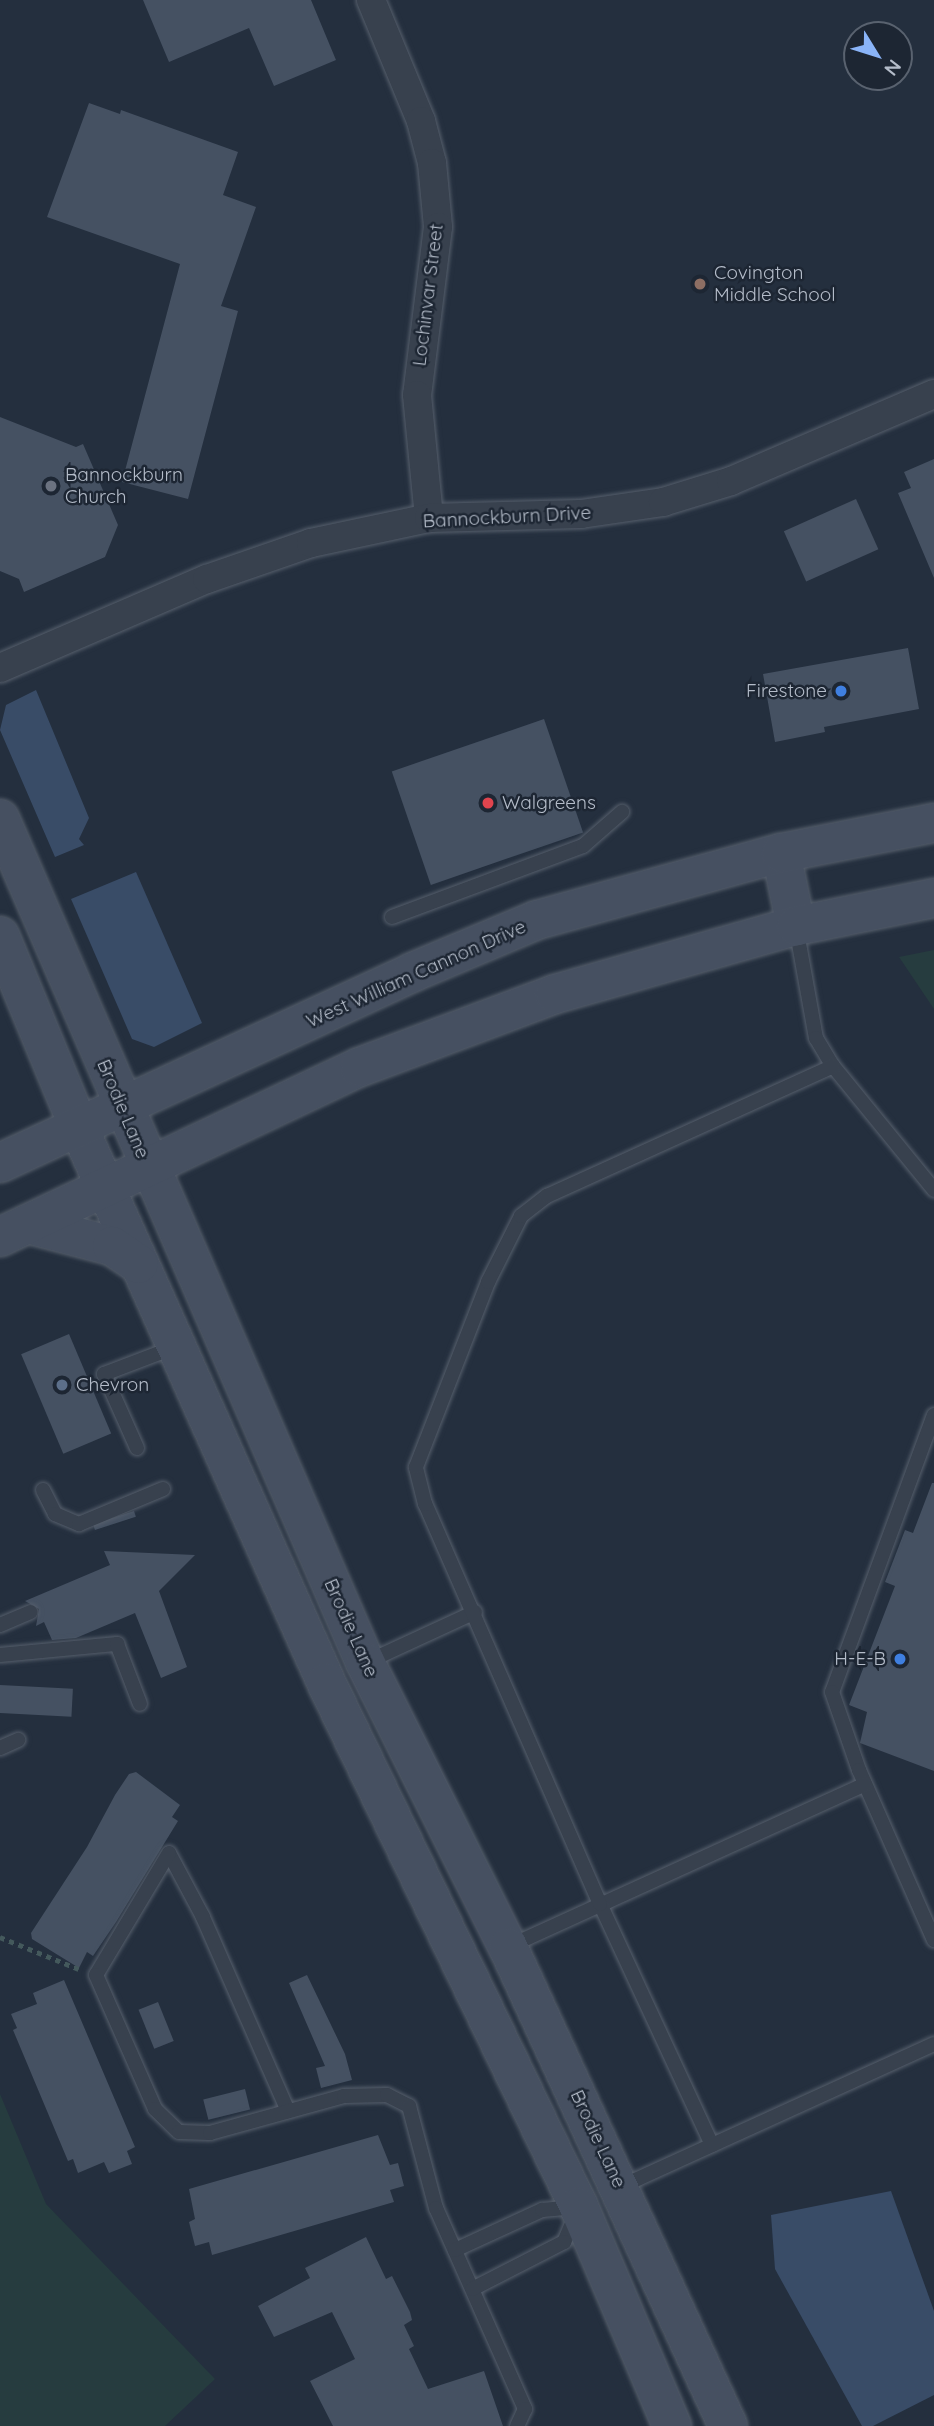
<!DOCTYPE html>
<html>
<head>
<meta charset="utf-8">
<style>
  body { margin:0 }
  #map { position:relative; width:934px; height:2426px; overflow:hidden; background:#242f3e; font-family:Quicksand,sans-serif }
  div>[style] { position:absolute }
  .green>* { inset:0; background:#263c3f }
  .water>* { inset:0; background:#394c67 }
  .building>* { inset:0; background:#455162; transform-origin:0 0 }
  .path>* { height:4.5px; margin-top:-2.25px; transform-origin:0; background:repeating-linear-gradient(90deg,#44595c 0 5px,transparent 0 10px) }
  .roads { filter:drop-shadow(0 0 2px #565f6c) drop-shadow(0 0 2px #565f6c) }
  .lane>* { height:14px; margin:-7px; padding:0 7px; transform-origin:7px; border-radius:7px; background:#38414e }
  .street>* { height:28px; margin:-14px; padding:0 14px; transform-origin:14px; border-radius:14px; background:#38414e }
  .secondary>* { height:38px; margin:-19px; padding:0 19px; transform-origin:19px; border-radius:19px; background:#465061 }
  .dots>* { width:19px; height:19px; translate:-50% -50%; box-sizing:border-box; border:4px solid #1d2633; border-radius:50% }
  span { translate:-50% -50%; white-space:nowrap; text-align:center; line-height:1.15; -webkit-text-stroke:5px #1d2633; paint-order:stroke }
  .poi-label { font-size:19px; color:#b4bcc9 }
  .left { translate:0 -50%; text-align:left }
  .right { translate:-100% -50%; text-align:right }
  .street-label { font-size:19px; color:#b4bcc9 }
  .north { position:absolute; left:843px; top:21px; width:70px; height:70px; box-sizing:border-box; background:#1d2633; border:2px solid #59626f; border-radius:50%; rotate:128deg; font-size:19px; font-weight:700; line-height:28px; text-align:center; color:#b4bcc9 }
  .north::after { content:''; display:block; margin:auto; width:24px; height:32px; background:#8ab4f8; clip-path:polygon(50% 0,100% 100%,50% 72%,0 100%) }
</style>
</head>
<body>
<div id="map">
  <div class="green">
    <i style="clip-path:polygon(934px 950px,934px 1009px,899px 957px)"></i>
    <i style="clip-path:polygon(0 2094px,46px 2204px,215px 2379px,165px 2426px,0 2426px)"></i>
  </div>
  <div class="water">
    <i style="clip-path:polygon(36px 690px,89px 818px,79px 839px,84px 845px,55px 857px,0 730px,6px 705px)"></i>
    <i style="clip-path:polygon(136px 872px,202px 1023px,154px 1047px,132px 1039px,71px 899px)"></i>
    <i style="clip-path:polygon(891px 2191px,934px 2311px,934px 2395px,873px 2426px,862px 2426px,775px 2269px,771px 2215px)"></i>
  </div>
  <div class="building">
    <i style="clip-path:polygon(143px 0,311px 0,336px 60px,274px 86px,249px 28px,169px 62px)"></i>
    <i style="clip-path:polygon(89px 103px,120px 114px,121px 110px,238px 152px,223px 195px,256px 207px,221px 306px,238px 311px,188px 499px,122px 482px,180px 264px,47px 217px)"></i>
    <i style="clip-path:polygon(0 417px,76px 447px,83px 444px,118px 525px,105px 557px,24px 592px,19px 579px,0 571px)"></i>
    <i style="clip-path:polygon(934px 459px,934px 578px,898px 493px,911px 488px,904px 472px)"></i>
    <i style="left:856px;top:499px;width:55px;height:79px;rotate:66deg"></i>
    <i style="clip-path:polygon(908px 648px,919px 709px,824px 727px,825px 732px,775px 742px,763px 674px)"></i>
    <i style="left:544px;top:719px;width:120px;height:161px;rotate:71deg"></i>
    <i style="left:69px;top:1334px;width:108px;height:52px;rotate:67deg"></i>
    <i style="clip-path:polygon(932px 1483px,934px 1483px,934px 1771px,860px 1743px,867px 1712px,849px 1705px,895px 1586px,885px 1582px,905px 1530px,913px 1533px)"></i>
    <i style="left:134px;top:1511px;width:6px;height:43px;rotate:72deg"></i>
    <i style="clip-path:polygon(104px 1551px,195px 1555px,159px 1591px,187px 1667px,161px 1678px,135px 1613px,76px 1638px,52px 1640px,44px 1622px,36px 1626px,39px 1609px,25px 1601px,110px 1565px)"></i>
    <i style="left:0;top:1685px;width:73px;height:28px;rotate:3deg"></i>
    <i style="clip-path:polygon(136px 1772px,180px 1805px,172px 1817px,178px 1821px,116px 1922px,93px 1956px,87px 1952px,79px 1968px,32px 1939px,31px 1933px,87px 1847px,115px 1795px,129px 1774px)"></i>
    <i style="clip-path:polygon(307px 1975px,345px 2054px,352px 2080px,321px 2088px,316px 2068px,325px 2066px,289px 1983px)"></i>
    <i style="clip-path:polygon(64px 1980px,135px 2147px,127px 2151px,132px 2164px,109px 2173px,104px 2162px,78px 2173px,73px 2159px,68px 2161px,13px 2030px,17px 2028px,11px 2014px,37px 2004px,33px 1993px)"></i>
    <i style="left:158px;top:2002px;width:42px;height:21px;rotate:68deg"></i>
    <i style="left:245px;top:2089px;width:21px;height:43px;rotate:76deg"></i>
    <i style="clip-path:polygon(378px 2135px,390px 2165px,398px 2163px,404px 2186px,390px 2190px,394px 2202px,212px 2255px,209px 2242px,195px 2246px,189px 2222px,195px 2219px,189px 2189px)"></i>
    <i style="clip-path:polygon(366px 2237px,386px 2279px,392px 2276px,410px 2312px,412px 2320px,404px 2325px,414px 2346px,409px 2349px,428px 2389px,484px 2371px,503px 2426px,333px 2426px,310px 2381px,355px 2359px,332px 2312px,274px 2337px,258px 2306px,310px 2278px,305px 2268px)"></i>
  </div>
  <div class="path">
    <i style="left:0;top:1937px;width:85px;rotate:22.1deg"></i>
  </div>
  <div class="roads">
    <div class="lane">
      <i style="left:392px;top:917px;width:204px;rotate:-20.4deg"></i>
      <i style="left:583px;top:846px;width:52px;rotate:-41.1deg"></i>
      <i style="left:796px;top:927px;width:113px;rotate:79.8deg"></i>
      <i style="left:816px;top:1038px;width:33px;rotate:59deg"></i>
      <i style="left:833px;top:1066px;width:160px;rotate:50.8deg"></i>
      <i style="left:934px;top:1415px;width:295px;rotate:110.2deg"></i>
      <i style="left:832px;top:1692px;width:83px;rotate:70.9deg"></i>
      <i style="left:859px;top:1770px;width:186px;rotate:66.2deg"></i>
      <i style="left:137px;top:1448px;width:81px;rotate:-114deg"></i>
      <i style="left:104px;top:1374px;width:76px;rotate:-20.8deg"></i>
      <i style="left:43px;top:1490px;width:27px;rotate:63deg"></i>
      <i style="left:55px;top:1514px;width:26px;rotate:23deg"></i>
      <i style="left:79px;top:1524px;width:91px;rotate:-22.6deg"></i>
      <i style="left:0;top:1625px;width:33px;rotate:-23deg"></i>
      <i style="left:0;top:1655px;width:118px;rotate:-5.4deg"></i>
      <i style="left:117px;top:1644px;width:64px;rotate:69deg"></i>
      <i style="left:367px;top:1662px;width:119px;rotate:-24.8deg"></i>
      <i style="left:0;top:1748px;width:20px;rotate:-24deg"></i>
      <i style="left:510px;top:1946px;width:390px;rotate:-24.5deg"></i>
      <i style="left:288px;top:2111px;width:212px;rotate:-113.7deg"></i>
      <i style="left:203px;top:1917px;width:72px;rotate:-118deg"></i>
      <i style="left:169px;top:1853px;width:142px;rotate:120.9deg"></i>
      <i style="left:96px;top:1975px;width:146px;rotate:66.2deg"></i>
      <i style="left:155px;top:2109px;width:33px;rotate:44deg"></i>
      <i style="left:179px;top:2132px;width:31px;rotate:2deg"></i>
      <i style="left:210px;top:2133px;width:139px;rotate:-15.4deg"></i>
      <i style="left:344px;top:2096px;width:43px;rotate:-1.3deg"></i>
      <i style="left:387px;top:2095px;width:25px;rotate:27deg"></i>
      <i style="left:409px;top:2106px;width:106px;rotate:75.2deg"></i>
      <i style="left:436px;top:2208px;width:220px;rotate:66.1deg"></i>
      <i style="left:525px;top:2409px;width:19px;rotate:115deg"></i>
      <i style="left:712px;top:2145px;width:266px;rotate:-114.9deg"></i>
      <i style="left:600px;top:1904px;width:437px;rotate:-113.6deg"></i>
      <i style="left:425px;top:1504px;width:38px;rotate:-104deg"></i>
      <i style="left:416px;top:1467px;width:199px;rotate:-68.7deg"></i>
      <i style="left:488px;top:1282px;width:74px;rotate:-63.4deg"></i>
      <i style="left:521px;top:1216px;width:33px;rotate:-38deg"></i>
      <i style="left:547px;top:1196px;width:314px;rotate:-24.4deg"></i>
      <i style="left:620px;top:2187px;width:345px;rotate:-24.5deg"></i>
      <i style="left:455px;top:2250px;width:96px;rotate:-24.7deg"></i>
      <i style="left:542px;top:2210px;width:37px;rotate:-5deg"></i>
      <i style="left:579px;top:2207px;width:38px;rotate:113deg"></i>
      <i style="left:564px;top:2242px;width:103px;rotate:152.9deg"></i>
    </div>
    <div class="street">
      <i style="left:371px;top:0;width:131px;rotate:67.5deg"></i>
      <i style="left:421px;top:121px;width:43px;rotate:75.3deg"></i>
      <i style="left:432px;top:163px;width:64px;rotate:84.6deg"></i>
      <i style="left:438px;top:227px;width:169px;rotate:97.1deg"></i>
      <i style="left:417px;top:395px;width:124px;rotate:84.4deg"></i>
      <i style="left:0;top:668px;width:225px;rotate:-23.3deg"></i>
      <i style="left:207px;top:579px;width:110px;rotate:-19.1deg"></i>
      <i style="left:311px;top:543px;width:121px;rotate:-12deg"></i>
      <i style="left:429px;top:518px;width:152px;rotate:-1.5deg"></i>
      <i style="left:581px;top:514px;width:83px;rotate:-8.3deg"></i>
      <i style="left:663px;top:502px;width:71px;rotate:-17.2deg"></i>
      <i style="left:731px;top:481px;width:221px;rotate:-23.2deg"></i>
    </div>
    <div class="secondary">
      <i style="left:0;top:819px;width:919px;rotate:66.59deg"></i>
      <i style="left:365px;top:1662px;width:319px;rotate:63.4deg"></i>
      <i style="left:508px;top:1947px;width:527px;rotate:65.33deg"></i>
      <i style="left:781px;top:853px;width:75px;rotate:78.4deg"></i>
      <i style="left:0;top:936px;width:208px;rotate:67.6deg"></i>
      <i style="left:79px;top:1128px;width:607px;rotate:65.97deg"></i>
      <i style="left:326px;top:1682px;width:583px;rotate:64.27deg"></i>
      <i style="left:579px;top:2207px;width:238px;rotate:67deg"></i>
      <i style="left:0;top:1163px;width:455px;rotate:-24.8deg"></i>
      <i style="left:413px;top:972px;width:134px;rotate:-22.8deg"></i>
      <i style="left:537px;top:920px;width:253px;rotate:-15.4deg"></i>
      <i style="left:781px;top:853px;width:156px;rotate:-11.1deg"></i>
      <i style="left:28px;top:1224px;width:87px;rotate:14.7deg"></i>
      <i style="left:112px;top:1246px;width:32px;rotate:34deg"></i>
      <i style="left:0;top:1237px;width:398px;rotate:-25.3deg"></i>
      <i style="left:360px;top:1067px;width:208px;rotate:-20.5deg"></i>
      <i style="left:555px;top:994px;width:250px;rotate:-15.8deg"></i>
      <i style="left:796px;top:926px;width:141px;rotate:-11.5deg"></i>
    </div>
  </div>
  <div class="dots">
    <i style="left:700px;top:284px;background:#8d6e63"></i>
    <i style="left:51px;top:486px;background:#6b7280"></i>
    <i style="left:841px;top:691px;background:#3f7fe0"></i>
    <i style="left:488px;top:803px;background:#e0444e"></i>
    <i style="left:62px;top:1385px;background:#5c6f8a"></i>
    <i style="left:900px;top:1659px;background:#3f7fe0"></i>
  </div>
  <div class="poi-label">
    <span class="left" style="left:714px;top:284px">Covington<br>Middle School</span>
    <span class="left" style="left:65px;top:486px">Bannockburn<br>Church</span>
    <span class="right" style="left:827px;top:691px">Firestone</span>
    <span class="left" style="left:502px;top:803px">Walgreens</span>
    <span class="left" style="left:76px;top:1385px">Chevron</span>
    <span class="right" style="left:886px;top:1659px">H-E-B</span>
  </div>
  <div class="street-label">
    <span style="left:428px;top:295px;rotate:-83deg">Lochinvar Street</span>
    <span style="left:507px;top:517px;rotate:-3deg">Bannockburn Drive</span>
    <span style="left:416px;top:974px;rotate:-24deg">West William Cannon Drive</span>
    <span style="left:123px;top:1109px;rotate:67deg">Brodie Lane</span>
    <span style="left:351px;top:1628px;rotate:66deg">Brodie Lane</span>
    <span style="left:598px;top:2139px;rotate:65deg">Brodie Lane</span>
  </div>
  <div class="north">N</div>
</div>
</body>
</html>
